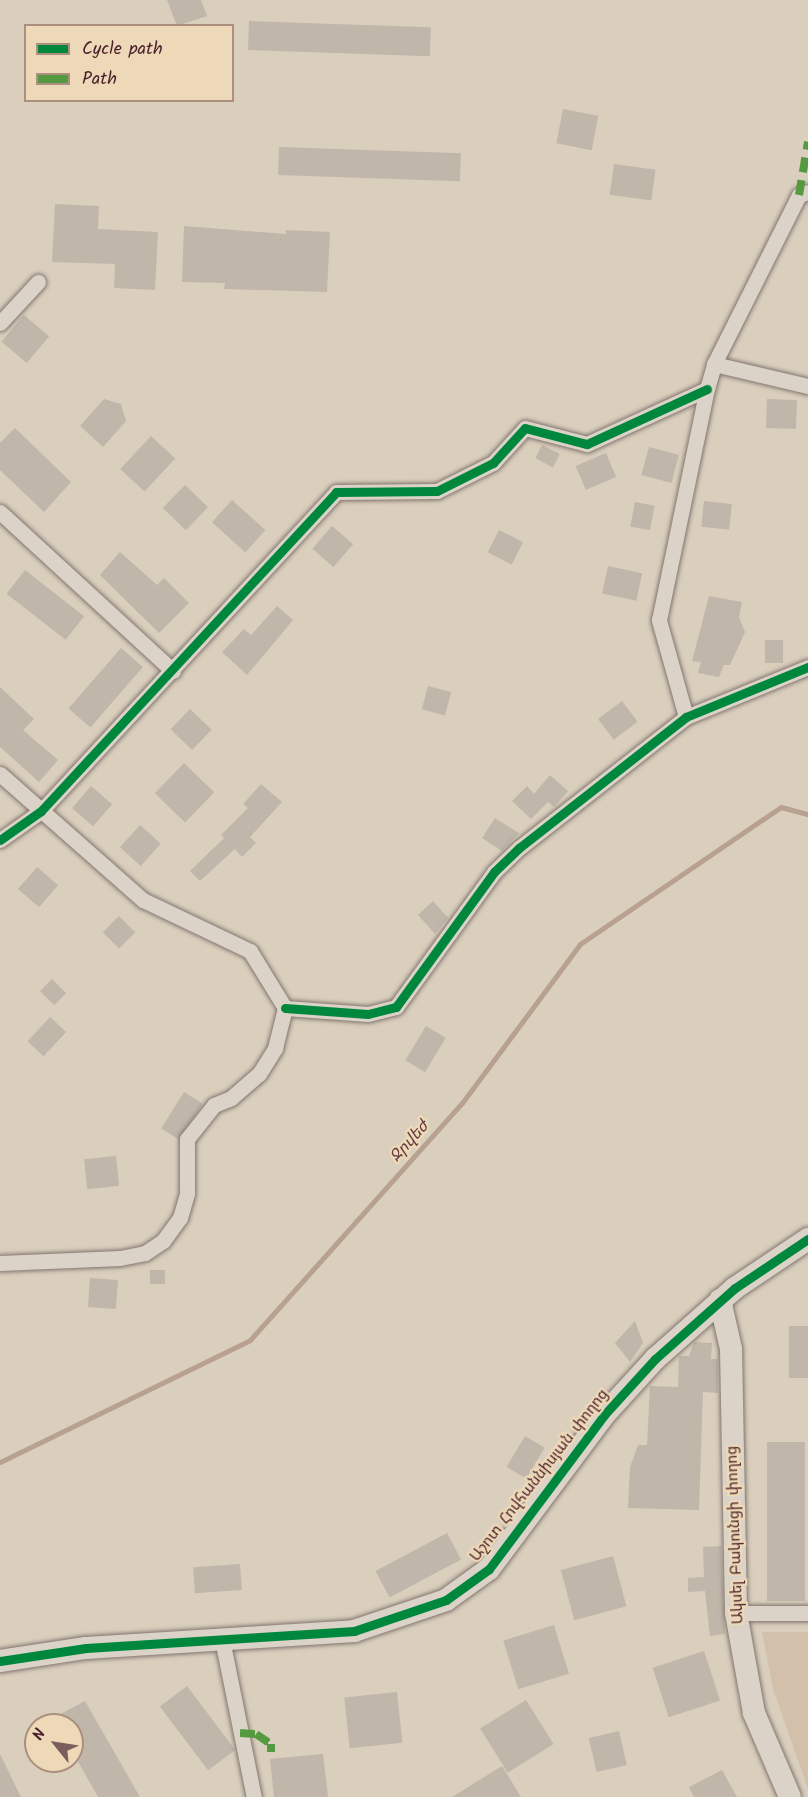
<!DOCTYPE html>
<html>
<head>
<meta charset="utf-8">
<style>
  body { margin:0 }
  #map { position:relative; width:808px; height:1797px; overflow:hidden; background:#dacfbd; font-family:Kalam,"Noto Sans Armenian",sans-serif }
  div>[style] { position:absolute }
  .green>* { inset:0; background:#d2c0ab }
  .stream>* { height:5px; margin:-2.5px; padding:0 2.5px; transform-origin:2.5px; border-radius:2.5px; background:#b9a191 }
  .building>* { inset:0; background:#c0b6aa; transform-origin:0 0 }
  .roads { filter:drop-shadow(0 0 2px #837670) drop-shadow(0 0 2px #837670) }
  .street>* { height:15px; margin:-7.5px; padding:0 7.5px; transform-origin:7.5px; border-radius:7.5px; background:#dbd3c7 }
  .secondary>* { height:22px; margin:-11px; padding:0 11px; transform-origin:11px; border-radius:11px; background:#dbd3c7 }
  .quiet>* { height:8px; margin-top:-4px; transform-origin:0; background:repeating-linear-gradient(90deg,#559a41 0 15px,transparent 0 23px) }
  .cycleway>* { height:9px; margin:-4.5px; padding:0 4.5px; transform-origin:4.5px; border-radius:4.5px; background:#00873e }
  span { translate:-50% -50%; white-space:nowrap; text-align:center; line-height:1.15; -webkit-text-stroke:4.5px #edd9b7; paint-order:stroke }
  .street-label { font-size:15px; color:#4a1f2b }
  .water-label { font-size:16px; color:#623a40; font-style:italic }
  .legend { position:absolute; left:24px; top:24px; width:210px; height:78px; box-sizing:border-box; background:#edd9b7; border:2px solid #ac8f7f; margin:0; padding:8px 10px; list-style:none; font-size:18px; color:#4a1f2b }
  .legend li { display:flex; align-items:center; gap:12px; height:30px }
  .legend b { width:30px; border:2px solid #ac8f7f }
  .north { position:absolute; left:24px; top:1713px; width:60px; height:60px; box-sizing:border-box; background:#edd9b7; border:2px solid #ac8f7f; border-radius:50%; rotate:300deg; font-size:16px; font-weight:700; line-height:24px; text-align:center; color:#4a1f2b }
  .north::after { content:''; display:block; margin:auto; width:21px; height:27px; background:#7c5d5e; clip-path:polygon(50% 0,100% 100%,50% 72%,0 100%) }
</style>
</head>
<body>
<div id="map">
  <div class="green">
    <i style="clip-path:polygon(762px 1632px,808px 1632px,808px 1789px,773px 1689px)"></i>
  </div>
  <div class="stream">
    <i style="left:0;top:1462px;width:278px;rotate:-26deg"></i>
    <i style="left:250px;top:1340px;width:318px;rotate:-48.2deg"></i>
    <i style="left:462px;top:1103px;width:198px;rotate:-53.4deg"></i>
    <i style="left:580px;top:944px;width:243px;rotate:-34.3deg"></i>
    <i style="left:781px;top:807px;width:28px;rotate:15deg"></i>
  </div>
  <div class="building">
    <i style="clip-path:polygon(167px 0,201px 0,207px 16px,177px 26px)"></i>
    <i style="left:249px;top:21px;width:182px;height:29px;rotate:2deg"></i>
    <i style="left:563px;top:109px;width:36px;height:35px;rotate:11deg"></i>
    <i style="left:279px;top:147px;width:182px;height:28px;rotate:2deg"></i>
    <i style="left:614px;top:164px;width:42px;height:31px;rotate:8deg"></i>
    <i style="clip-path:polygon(55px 204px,99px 206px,98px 229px,158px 232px,155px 290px,114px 288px,115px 264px,52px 262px)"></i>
    <i style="clip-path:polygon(184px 226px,286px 234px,286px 230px,330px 232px,327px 292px,224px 289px,225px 283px,182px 282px)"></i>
    <i style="left:24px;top:315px;width:33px;height:35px;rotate:40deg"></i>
    <i style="clip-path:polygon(104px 399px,121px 404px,126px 421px,103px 447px,80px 426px)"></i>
    <i style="left:767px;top:399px;width:30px;height:29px;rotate:2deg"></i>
    <i style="clip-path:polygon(15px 428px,71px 482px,44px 512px,0 470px,0 443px)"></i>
    <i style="left:151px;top:436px;width:33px;height:45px;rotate:43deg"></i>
    <i style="left:542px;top:445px;width:20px;height:15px;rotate:27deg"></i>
    <i style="left:649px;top:447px;width:31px;height:29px;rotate:15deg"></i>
    <i style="left:606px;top:453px;width:26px;height:33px;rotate:67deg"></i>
    <i style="left:185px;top:485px;width:32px;height:32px;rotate:44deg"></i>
    <i style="left:232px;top:500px;width:45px;height:30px;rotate:42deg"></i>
    <i style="left:704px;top:501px;width:28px;height:26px;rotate:6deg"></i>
    <i style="left:635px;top:502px;width:20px;height:25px;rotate:11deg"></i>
    <i style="left:332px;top:526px;width:28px;height:30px;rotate:41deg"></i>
    <i style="left:499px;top:530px;width:27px;height:25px;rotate:27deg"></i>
    <i style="clip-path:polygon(120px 552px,157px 585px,164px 578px,189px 603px,159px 633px,100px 575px)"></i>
    <i style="left:608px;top:566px;width:35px;height:28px;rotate:12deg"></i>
    <i style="left:25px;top:570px;width:75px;height:30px;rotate:38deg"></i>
    <i style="clip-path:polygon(709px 596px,742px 602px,739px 617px,745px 632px,730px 665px,724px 665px,719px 677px,698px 673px,701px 662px,692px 661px)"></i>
    <i style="clip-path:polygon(277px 606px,293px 620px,247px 675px,222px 652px,244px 629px,251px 635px)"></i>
    <i style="left:765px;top:640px;width:18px;height:23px"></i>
    <i style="left:121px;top:648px;width:29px;height:80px;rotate:41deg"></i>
    <i style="left:428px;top:686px;width:24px;height:24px;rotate:15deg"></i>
    <i style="clip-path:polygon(0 687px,34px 719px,23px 730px,58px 760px,39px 782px,0 747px)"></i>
    <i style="left:622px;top:701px;width:26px;height:30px;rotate:53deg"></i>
    <i style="left:190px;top:709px;width:30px;height:28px;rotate:44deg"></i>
    <i style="left:184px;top:763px;width:42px;height:42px;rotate:44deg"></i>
    <i style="clip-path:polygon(550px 775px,568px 791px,554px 807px,548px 802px,531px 819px,512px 801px,527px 786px,534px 794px)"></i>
    <i style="clip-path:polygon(261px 784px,282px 802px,250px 837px,256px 843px,242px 857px,235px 849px,200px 881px,190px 871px,224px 838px,221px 835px,248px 808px,243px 804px)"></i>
    <i style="left:91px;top:786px;width:28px;height:29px;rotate:41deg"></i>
    <i style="clip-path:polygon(495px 818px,519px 833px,502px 851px,482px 838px)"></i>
    <i style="left:140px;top:825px;width:28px;height:30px;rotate:42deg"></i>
    <i style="left:37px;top:867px;width:28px;height:29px;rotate:41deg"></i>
    <i style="clip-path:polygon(433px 901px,448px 918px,435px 934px,418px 915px)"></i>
    <i style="left:119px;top:916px;width:23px;height:23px;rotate:45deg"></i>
    <i style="left:52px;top:979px;width:20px;height:17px;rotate:45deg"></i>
    <i style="left:50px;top:1017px;width:22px;height:33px;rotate:43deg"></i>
    <i style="left:426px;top:1026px;width:23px;height:40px;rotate:31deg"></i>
    <i style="left:184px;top:1092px;width:22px;height:43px;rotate:32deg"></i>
    <i style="left:116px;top:1156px;width:30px;height:32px;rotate:84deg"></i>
    <i style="left:165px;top:1270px;width:14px;height:15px;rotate:90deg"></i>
    <i style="left:90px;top:1278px;width:28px;height:29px;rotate:4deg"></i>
    <i style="clip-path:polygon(635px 1321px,643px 1343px,630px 1362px,615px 1343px)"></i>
    <i style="left:789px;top:1326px;width:19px;height:52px"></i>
    <i style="clip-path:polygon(694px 1342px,712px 1343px,711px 1359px,718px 1359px,718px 1393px,703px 1392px,699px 1510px,628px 1508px,630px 1467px,638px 1445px,647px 1445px,650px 1386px,678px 1387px,679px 1356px,689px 1356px)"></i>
    <i style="left:525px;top:1436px;width:23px;height:36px;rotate:31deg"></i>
    <i style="left:767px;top:1442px;width:38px;height:159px"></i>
    <i style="left:447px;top:1533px;width:30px;height:81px;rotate:62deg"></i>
    <i style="clip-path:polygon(721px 1546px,725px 1634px,710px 1636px,705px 1591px,688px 1592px,688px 1578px,704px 1577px,703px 1547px)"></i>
    <i style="left:613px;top:1556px;width:52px;height:54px;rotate:75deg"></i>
    <i style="left:240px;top:1564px;width:26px;height:47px;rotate:86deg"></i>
    <i style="left:554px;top:1625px;width:51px;height:53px;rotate:73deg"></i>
    <i style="left:704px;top:1651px;width:52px;height:54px;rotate:72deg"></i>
    <i style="left:187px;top:1686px;width:80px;height:34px;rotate:53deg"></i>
    <i style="left:397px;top:1692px;width:51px;height:53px;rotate:84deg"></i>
    <i style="left:526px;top:1700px;width:52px;height:54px;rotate:58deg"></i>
    <i style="clip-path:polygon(85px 1701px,140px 1797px,98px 1797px,72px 1751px,72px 1725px,40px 1725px)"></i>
    <i style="left:619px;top:1731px;width:35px;height:31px;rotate:77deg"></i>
    <i style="clip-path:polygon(0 1754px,21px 1797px,0 1797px)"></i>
    <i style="clip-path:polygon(323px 1754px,328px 1797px,274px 1797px,270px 1759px)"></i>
    <i style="clip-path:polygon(502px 1766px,521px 1797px,452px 1797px)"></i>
    <i style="clip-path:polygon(722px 1770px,737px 1797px,694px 1797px,689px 1787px)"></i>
  </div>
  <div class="roads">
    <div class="street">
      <i style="left:0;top:323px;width:56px;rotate:-47.2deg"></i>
      <i style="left:714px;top:364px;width:97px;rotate:13.2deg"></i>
      <i style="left:0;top:512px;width:235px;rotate:42.6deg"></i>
      <i style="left:686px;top:717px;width:101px;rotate:-105.6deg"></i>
      <i style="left:659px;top:620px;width:236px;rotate:-78.3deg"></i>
      <i style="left:707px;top:389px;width:26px;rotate:-74deg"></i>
      <i style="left:714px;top:364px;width:189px;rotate:-63.3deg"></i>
      <i style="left:799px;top:195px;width:9px;rotate:-18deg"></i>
      <i style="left:0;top:774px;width:191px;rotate:41.4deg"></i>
      <i style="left:143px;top:900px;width:119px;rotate:25.5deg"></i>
      <i style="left:250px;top:951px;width:67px;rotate:58.4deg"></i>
      <i style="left:0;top:840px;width:50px;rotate:-35.3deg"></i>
      <i style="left:41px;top:811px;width:434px;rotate:-47.2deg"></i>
      <i style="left:336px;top:492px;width:101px;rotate:-0.6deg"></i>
      <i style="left:437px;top:491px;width:63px;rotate:-26.6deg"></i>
      <i style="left:493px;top:463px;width:47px;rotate:-47.6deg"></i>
      <i style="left:525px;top:428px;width:64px;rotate:14.5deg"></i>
      <i style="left:587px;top:444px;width:132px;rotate:-24.6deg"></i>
      <i style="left:285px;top:1008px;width:83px;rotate:4.1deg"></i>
      <i style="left:368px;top:1014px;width:29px;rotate:-14deg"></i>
      <i style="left:396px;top:1007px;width:167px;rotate:-54deg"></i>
      <i style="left:494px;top:872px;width:35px;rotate:-44deg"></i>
      <i style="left:519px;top:848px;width:212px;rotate:-38.1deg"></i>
      <i style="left:686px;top:717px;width:132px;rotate:-22.3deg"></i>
      <i style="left:0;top:1263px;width:120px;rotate:-2.4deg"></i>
      <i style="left:120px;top:1258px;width:25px;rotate:-11deg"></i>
      <i style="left:145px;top:1253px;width:22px;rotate:-34deg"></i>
      <i style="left:163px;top:1241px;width:29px;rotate:-54deg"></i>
      <i style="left:180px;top:1218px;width:26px;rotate:-74deg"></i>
      <i style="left:187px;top:1193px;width:54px;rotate:-90deg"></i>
      <i style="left:187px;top:1139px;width:43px;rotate:-51.5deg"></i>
      <i style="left:214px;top:1105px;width:18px;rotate:-22deg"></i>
      <i style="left:231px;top:1098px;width:37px;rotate:-41deg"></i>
      <i style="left:259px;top:1074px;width:31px;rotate:-58deg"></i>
      <i style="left:275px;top:1048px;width:41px;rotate:-76deg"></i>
      <i style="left:736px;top:1613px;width:72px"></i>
      <i style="left:222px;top:1639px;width:161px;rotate:78.6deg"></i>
    </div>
    <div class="secondary">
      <i style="left:720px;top:1300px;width:50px;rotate:77.3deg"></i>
      <i style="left:731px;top:1349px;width:264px;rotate:88.9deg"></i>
      <i style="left:736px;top:1613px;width:102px;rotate:79.8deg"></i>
      <i style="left:754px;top:1713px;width:91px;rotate:66.8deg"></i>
      <i style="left:0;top:1661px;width:87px;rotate:-8.6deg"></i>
      <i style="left:86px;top:1648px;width:269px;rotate:-3.6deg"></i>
      <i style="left:354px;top:1631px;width:97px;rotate:-18.6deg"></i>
      <i style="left:446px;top:1600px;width:53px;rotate:-35.8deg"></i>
      <i style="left:489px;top:1569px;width:192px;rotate:-53.2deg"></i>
      <i style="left:604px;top:1415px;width:76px;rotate:-47.7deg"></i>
      <i style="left:655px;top:1359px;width:107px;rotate:-41.6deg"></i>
      <i style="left:735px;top:1288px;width:88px;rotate:-33.9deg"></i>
    </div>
  </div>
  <div class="quiet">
    <i style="left:799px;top:195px;width:54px;rotate:-80.4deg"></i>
    <i style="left:240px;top:1733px;width:16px;rotate:4deg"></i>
    <i style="left:256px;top:1734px;width:18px;rotate:34deg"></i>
    <i style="left:271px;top:1744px;width:8px;rotate:90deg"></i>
  </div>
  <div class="cycleway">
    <i style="left:0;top:840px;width:50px;rotate:-35.3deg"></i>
    <i style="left:41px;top:811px;width:434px;rotate:-47.2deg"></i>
    <i style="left:336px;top:492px;width:101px;rotate:-0.6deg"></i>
    <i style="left:437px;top:491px;width:63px;rotate:-26.6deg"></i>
    <i style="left:493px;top:463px;width:47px;rotate:-47.6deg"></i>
    <i style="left:525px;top:428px;width:64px;rotate:14.5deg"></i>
    <i style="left:587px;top:444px;width:132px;rotate:-24.6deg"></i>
    <i style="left:285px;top:1008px;width:83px;rotate:4.1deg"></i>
    <i style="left:368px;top:1014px;width:29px;rotate:-14deg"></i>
    <i style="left:396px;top:1007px;width:167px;rotate:-54deg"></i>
    <i style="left:494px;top:872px;width:35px;rotate:-44deg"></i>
    <i style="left:519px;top:848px;width:212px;rotate:-38.1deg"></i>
    <i style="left:686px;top:717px;width:132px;rotate:-22.3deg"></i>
    <i style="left:0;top:1661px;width:87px;rotate:-8.6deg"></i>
    <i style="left:86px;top:1648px;width:269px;rotate:-3.6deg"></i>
    <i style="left:354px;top:1631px;width:97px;rotate:-18.6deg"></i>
    <i style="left:446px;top:1600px;width:53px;rotate:-35.8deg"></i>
    <i style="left:489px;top:1569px;width:192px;rotate:-53.2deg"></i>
    <i style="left:604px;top:1415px;width:76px;rotate:-47.7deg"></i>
    <i style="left:655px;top:1359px;width:107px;rotate:-41.6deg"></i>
    <i style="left:735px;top:1288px;width:88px;rotate:-33.9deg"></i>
  </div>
  <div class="street-label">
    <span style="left:540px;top:1476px;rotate:-52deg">Աշոտ Հովհաննիսյան փողոց</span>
    <span style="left:736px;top:1535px;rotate:-92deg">Ակսել Բակունցի փողոց</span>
  </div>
  <div class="water-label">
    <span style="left:410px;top:1142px;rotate:-48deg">Ջրվեժ</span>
  </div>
  <ul class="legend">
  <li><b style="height:8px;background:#00873e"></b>Cycle path</li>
  <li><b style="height:8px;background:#559a41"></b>Path</li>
  </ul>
  <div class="north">N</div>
</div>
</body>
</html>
